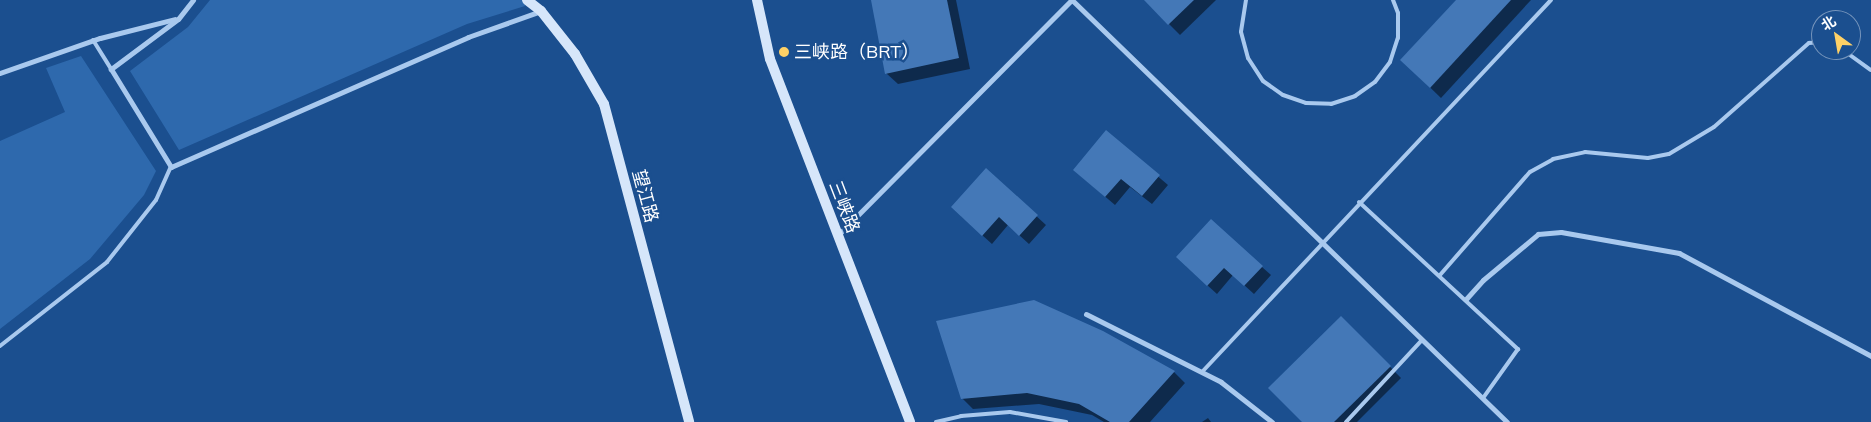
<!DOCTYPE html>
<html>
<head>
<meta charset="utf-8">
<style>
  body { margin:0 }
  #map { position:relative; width:1871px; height:422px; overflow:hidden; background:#1b4f8f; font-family:Mulish,"Noto Sans SC",sans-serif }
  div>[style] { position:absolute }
  .green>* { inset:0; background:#2e69ad }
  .shadow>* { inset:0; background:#0007 }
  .building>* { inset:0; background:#4478b7 }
  .service>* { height:4px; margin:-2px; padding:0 2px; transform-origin:2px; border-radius:2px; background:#a9c9ee }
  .minor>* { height:5px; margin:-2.5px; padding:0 2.5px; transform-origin:2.5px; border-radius:2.5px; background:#a9c9ee }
  .secondary>* { height:10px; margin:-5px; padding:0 5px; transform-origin:5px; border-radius:5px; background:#d6e6fa }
  .dots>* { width:14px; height:14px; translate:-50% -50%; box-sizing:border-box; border:2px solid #1b4f8f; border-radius:50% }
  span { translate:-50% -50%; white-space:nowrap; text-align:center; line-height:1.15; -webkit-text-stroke:5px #1b4f8f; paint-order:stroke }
  .poi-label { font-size:18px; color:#fff }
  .left { translate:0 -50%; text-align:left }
  .street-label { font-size:18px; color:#fff }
  .north { position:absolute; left:1811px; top:10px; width:50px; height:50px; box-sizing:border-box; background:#1b4f8f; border:1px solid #7695bc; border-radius:50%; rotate:328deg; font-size:14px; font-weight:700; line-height:20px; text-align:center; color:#fff }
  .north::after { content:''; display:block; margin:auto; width:18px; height:22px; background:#ffd166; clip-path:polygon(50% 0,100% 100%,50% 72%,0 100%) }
</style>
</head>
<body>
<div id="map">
  <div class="green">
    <i style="clip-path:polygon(210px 0,523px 0,525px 6px,467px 24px,179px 150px,130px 71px,188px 27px)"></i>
    <i style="clip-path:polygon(81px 56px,156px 171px,144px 195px,90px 259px,0 329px,0 141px,65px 112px,46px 68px)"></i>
  </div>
  <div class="shadow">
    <i style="clip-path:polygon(872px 0,956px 0,970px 69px,898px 84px,886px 73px)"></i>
    <i style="clip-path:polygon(1145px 0,1216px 0,1180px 35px)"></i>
    <i style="clip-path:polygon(1458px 0,1531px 0,1441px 98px,1412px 70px)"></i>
    <i style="clip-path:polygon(1106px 132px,1168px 185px,1152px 204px,1130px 187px,1115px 205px,1074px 170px)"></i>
    <i style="clip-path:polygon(986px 170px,1046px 225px,1029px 244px,1008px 225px,992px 244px,961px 216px)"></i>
    <i style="clip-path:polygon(1186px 266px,1262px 267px,1271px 275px,1254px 294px,1233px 275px,1217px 294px)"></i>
    <i style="clip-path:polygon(1341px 317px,1401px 378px,1357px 422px,1304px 422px)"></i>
    <i style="clip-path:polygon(1174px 372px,1185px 383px,1150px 422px,1104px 422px,1092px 415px,1039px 404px,973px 409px,962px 398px)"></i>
    <i style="clip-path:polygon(1208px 418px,1211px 422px,1202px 422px)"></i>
  </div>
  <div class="building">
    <i style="clip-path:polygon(871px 0,947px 0,959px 58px,885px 74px)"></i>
    <i style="clip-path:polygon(1144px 0,1194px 0,1168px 25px)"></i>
    <i style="clip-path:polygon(1456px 0,1511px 0,1430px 88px,1400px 60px)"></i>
    <i style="clip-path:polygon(1106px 130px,1160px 175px,1142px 196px,1121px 179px,1105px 197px,1073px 170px)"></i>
    <i style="clip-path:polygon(986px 168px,1038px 215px,1019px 236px,999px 217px,982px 236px,951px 207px)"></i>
    <i style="clip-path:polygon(1211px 219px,1263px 266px,1244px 286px,1224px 268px,1207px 286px,1176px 257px)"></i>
    <i style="clip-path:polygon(1034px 300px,1103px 331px,1175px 371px,1129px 422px,1110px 422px,1079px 404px,1027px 393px,961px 399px,936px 321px)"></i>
    <i style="clip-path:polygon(1341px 316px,1391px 366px,1334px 422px,1302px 422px,1268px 388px)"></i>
  </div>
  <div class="service">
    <i style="left:1246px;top:0;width:32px;rotate:99deg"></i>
    <i style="left:1241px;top:32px;width:27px;rotate:75deg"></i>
    <i style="left:1248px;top:58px;width:27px;rotate:57deg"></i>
    <i style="left:1263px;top:81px;width:24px;rotate:35deg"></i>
    <i style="left:1283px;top:95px;width:24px;rotate:19deg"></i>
    <i style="left:1306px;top:103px;width:25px;rotate:2deg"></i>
    <i style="left:1331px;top:104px;width:25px;rotate:-18deg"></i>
    <i style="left:1355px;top:96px;width:24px;rotate:-35deg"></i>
    <i style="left:1375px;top:82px;width:25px;rotate:-53deg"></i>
    <i style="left:1390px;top:62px;width:25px;rotate:-72deg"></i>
    <i style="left:1398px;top:38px;width:25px;rotate:-90deg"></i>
    <i style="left:1398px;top:13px;width:14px;rotate:-111deg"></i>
    <i style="left:93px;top:40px;width:34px;rotate:58deg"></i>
    <i style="left:1843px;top:50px;width:34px;rotate:36deg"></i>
    <i style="left:1359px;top:202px;width:217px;rotate:42.8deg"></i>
    <i style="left:1518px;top:349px;width:60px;rotate:125.5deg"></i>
    <i style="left:1440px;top:275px;width:137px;rotate:-48.9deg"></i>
    <i style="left:1530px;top:172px;width:26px;rotate:-29deg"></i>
    <i style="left:1553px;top:159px;width:33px;rotate:-12deg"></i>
    <i style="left:1585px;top:152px;width:63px;rotate:5.4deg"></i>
    <i style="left:1648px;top:158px;width:21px;rotate:-11deg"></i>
    <i style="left:1669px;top:154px;width:52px;rotate:-31deg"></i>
    <i style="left:1714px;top:127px;width:127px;rotate:-41.5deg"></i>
    <i style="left:1809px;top:43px;width:12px;rotate:-5deg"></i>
    <i style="left:0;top:346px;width:136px;rotate:-38.1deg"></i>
    <i style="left:107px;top:262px;width:79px;rotate:-51.7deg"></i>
    <i style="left:156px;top:200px;width:36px;rotate:-66deg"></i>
    <i style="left:1202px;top:372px;width:510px;rotate:-46.83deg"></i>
    <i style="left:936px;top:422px;width:26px;rotate:-13deg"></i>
    <i style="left:961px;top:416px;width:49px;rotate:-4.7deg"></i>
    <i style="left:1010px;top:412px;width:57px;rotate:10.1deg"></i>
    <i style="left:1346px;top:422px;width:112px;rotate:-47.2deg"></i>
  </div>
  <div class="minor">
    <i style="left:193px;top:0;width:24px;rotate:128deg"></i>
    <i style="left:178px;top:19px;width:84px;rotate:143.3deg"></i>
    <i style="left:111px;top:69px;width:115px;rotate:58.5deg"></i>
    <i style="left:171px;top:167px;width:324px;rotate:-23.6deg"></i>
    <i style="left:468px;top:37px;width:77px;rotate:-19.6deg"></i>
    <i style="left:1072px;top:0;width:606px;rotate:44.13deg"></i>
    <i style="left:0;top:73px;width:106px;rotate:-19.3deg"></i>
    <i style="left:100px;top:38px;width:77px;rotate:-14.2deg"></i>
    <i style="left:838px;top:235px;width:331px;rotate:-45.2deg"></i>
    <i style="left:1466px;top:299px;width:25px;rotate:-48deg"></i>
    <i style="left:1483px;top:280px;width:72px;rotate:-39.9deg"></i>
    <i style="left:1538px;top:234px;width:23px;rotate:-5deg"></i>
    <i style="left:1561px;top:232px;width:120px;rotate:10.1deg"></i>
    <i style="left:1679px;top:253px;width:218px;rotate:28.2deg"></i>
    <i style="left:1086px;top:314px;width:151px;rotate:26.7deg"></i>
    <i style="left:1221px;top:382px;width:65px;rotate:38.1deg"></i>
  </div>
  <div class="secondary">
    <i style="left:527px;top:0;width:18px;rotate:38deg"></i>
    <i style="left:541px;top:11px;width:55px;rotate:51.7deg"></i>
    <i style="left:575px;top:54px;width:58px;rotate:59.9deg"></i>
    <i style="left:604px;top:104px;width:329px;rotate:75deg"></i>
    <i style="left:757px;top:0;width:60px;rotate:77.6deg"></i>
    <i style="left:770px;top:59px;width:389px;rotate:68.9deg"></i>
  </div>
  <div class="dots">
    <i style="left:784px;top:52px;background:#ffd166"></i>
  </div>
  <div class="poi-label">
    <span class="left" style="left:794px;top:52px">三峡路（BRT）</span>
  </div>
  <div class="street-label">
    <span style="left:645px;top:196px;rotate:75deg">望江路</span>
    <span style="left:844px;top:207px;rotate:69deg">三峡路</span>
  </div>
  <div class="north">北</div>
</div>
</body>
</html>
